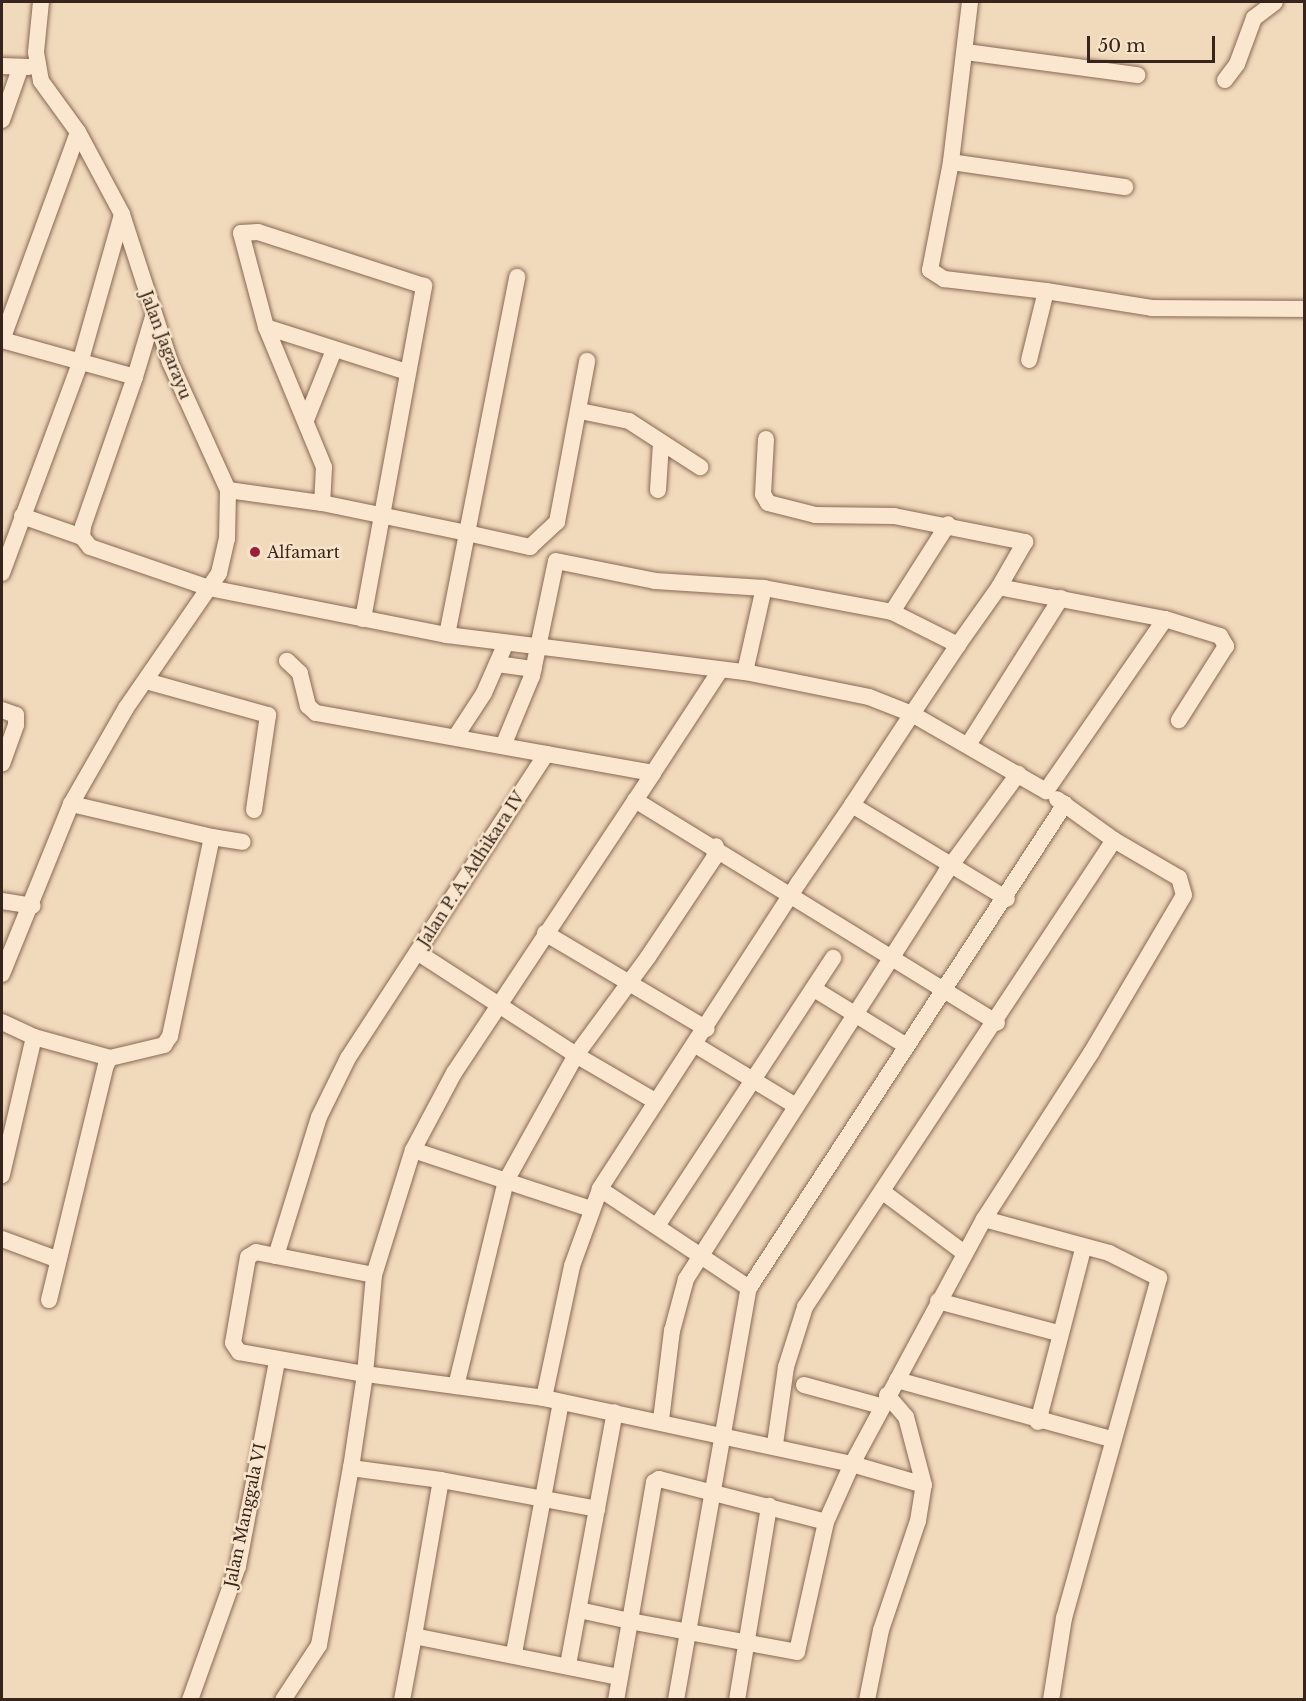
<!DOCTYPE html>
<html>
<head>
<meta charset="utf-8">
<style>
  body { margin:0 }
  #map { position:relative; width:1306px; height:1701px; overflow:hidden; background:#f1d9bb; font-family:"Libre Baskerville",serif }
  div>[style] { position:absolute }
  .roads { filter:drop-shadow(0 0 2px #896854) drop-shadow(0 0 2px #896854) }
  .minor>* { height:16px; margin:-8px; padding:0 8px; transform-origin:8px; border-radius:8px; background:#fbe7cf }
  .dots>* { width:16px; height:16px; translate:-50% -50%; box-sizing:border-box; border:3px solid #f8e4cb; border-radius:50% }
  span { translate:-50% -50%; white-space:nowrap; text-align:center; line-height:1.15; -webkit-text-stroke:5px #f8e4cb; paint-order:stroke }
  .street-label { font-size:16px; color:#37241a }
  .poi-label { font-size:16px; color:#37241a }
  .left { translate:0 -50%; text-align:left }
  .frame { position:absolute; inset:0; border:3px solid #37241a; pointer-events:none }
  .scale { position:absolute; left:1087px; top:36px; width:128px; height:27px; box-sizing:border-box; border:3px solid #37241a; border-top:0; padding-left:8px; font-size:18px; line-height:21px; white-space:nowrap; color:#37241a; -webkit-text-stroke:4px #f8e4cb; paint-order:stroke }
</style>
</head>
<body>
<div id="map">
  <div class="roads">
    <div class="minor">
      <i style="left:970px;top:2px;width:161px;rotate:96.8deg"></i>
      <i style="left:951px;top:162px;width:110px;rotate:101deg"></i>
      <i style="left:930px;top:270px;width:17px;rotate:33deg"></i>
      <i style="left:944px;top:279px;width:103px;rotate:6.7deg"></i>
      <i style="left:1046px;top:291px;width:71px;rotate:103.8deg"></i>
      <i style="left:966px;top:52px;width:173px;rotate:7.7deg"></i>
      <i style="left:2px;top:66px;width:27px;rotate:2deg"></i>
      <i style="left:1225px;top:80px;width:20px;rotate:-53deg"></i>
      <i style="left:1237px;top:64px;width:49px;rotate:-69.7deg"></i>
      <i style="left:1254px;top:18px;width:26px;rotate:-37deg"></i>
      <i style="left:2px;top:120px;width:54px;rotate:-70.6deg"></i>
      <i style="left:951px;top:162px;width:176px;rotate:8.2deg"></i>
      <i style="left:1046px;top:291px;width:107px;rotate:9.1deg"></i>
      <i style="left:1152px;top:308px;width:152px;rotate:0.4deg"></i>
      <i style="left:266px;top:327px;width:152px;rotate:67.5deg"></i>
      <i style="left:324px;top:467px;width:36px;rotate:93deg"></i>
      <i style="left:322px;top:503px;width:148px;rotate:11.7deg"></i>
      <i style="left:467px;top:533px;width:261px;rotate:-78.9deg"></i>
      <i style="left:2px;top:340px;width:221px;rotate:-69.9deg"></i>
      <i style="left:2px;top:340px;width:138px;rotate:15.5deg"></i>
      <i style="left:135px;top:377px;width:63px;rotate:-73.3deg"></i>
      <i style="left:135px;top:377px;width:158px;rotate:109.2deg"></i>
      <i style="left:83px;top:526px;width:11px;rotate:95deg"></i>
      <i style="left:82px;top:537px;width:13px;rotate:51deg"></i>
      <i style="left:90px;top:547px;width:126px;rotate:19deg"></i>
      <i style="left:209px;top:588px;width:243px;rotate:11.2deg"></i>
      <i style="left:447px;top:635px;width:300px;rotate:7.1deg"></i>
      <i style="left:745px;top:672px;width:126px;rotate:11.4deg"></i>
      <i style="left:869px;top:697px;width:46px;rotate:21.6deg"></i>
      <i style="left:912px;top:714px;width:155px;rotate:29.9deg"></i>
      <i style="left:1046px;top:791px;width:209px;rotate:-55.3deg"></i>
      <i style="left:1165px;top:619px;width:169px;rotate:-169.1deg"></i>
      <i style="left:999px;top:587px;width:71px;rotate:125.3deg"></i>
      <i style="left:958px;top:645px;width:83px;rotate:123.7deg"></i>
      <i style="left:912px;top:714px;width:109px;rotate:123.4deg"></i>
      <i style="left:852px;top:805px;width:93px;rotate:124.5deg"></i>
      <i style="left:799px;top:882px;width:366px;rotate:123deg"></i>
      <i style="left:600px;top:1189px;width:82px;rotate:110deg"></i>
      <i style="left:572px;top:1266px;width:135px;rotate:102deg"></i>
      <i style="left:580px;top:411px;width:50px;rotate:11.5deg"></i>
      <i style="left:629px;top:421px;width:85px;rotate:32.9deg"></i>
      <i style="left:306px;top:420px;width:75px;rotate:-68.2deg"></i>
      <i style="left:766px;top:439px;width:55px;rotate:93.1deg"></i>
      <i style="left:763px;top:494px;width:10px;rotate:61deg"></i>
      <i style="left:768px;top:503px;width:49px;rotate:14.3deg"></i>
      <i style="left:815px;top:515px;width:79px;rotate:0.7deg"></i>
      <i style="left:894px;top:516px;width:134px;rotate:11.2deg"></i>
      <i style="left:1025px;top:542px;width:52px;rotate:120deg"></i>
      <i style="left:228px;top:490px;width:95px;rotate:7.9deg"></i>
      <i style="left:658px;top:490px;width:47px;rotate:-86.3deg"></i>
      <i style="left:22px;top:516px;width:64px;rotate:19.3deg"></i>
      <i style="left:2px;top:573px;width:224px;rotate:-69.6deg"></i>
      <i style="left:80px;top:363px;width:154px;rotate:-74.2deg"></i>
      <i style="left:892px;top:612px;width:104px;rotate:-57.5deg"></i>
      <i style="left:363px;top:619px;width:339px;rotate:-79.6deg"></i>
      <i style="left:424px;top:286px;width:175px;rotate:-162deg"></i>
      <i style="left:258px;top:232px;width:17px;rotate:177deg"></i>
      <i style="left:241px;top:233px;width:97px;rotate:75.1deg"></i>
      <i style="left:266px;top:327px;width:148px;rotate:17.7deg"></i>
      <i style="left:1165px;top:619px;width:58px;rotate:17.2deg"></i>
      <i style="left:1220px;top:636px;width:12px;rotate:59deg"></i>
      <i style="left:1226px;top:646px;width:88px;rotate:122.4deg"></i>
      <i style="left:447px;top:635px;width:104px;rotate:-78.9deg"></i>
      <i style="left:467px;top:533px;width:65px;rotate:12.5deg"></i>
      <i style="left:530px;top:547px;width:37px;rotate:-43deg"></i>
      <i style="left:557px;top:522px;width:164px;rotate:-79.4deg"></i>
      <i style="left:497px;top:664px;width:37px;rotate:8deg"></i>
      <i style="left:745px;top:672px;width:86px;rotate:-77.3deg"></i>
      <i style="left:146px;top:681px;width:127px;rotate:15.6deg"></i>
      <i style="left:268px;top:715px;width:96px;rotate:98.4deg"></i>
      <i style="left:2px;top:710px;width:15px;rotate:20deg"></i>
      <i style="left:16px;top:715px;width:10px;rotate:90deg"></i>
      <i style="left:16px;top:725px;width:41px;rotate:109.7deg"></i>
      <i style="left:456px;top:736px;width:51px;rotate:-56.9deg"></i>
      <i style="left:484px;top:693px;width:52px;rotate:-66.4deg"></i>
      <i style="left:968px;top:745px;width:174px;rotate:-57.7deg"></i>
      <i style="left:503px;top:746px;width:76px;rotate:-67.5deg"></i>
      <i style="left:532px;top:676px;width:117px;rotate:-78.2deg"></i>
      <i style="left:556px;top:561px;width:101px;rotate:11.4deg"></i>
      <i style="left:655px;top:581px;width:109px;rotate:3.7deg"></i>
      <i style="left:764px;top:588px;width:130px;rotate:10.6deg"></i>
      <i style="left:892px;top:612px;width:74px;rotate:26.6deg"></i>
      <i style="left:653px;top:773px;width:121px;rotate:-56.8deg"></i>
      <i style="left:635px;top:800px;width:425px;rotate:31.6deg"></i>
      <i style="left:852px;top:805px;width:181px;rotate:31.2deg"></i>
      <i style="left:212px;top:837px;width:31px;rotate:9deg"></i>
      <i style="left:2px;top:901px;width:31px;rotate:9deg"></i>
      <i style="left:545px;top:933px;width:188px;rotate:30.7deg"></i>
      <i style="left:417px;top:952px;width:189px;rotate:32.9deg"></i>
      <i style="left:576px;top:1055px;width:144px;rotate:119.1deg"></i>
      <i style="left:506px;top:1181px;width:89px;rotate:18.2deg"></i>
      <i style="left:2px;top:974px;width:183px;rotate:-67.9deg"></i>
      <i style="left:71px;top:804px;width:111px;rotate:-60.2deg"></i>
      <i style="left:126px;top:708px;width:164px;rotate:-55.4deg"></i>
      <i style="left:219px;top:573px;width:35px;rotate:-77deg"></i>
      <i style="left:227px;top:539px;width:49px;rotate:-88.8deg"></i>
      <i style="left:228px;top:490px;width:141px;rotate:-114.4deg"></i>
      <i style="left:170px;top:362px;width:156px;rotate:-108deg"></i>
      <i style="left:122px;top:214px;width:93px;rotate:-118.2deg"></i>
      <i style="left:78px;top:132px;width:63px;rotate:-126deg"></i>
      <i style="left:41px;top:81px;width:29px;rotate:-100deg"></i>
      <i style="left:36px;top:52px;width:50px;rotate:-84.3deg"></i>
      <i style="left:814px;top:989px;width:107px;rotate:31.6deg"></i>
      <i style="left:2px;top:1022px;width:35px;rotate:25deg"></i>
      <i style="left:34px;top:1037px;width:142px;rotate:103.1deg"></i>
      <i style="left:34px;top:1037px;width:79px;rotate:15.4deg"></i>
      <i style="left:697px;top:1046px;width:116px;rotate:31.2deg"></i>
      <i style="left:655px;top:1101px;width:91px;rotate:-149.8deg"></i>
      <i style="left:576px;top:1055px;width:122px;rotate:-53.7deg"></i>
      <i style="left:648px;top:957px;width:119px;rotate:-56.3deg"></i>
      <i style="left:714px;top:858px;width:12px;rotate:-81deg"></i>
      <i style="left:413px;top:1150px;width:98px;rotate:18.4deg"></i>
      <i style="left:506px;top:1181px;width:211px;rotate:103.7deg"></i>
      <i style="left:600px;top:1189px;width:179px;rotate:33.6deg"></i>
      <i style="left:883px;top:1192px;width:100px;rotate:36.9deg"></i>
      <i style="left:984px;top:1219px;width:197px;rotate:-57.2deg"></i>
      <i style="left:1091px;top:1053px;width:183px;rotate:-59.5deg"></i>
      <i style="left:1184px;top:895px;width:18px;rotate:-106deg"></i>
      <i style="left:1179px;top:878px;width:75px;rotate:-149.7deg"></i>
      <i style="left:657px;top:1226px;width:321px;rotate:-56.7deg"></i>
      <i style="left:2px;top:1239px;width:58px;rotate:20.3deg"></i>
      <i style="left:276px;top:1256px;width:20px;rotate:-169deg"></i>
      <i style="left:256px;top:1252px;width:9px;rotate:148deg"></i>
      <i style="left:248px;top:1257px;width:87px;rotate:99.9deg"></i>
      <i style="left:233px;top:1343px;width:11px;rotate:56deg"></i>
      <i style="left:239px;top:1352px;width:128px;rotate:9.9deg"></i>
      <i style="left:365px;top:1374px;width:99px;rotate:-84.8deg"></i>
      <i style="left:374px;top:1275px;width:100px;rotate:-169deg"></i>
      <i style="left:276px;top:1256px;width:145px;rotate:-72.8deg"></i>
      <i style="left:319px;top:1117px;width:66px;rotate:-63.8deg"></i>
      <i style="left:348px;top:1058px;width:363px;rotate:-56.9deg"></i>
      <i style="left:546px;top:754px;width:234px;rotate:-169.9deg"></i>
      <i style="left:316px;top:713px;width:11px;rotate:-139deg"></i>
      <i style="left:308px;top:706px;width:34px;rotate:-104deg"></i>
      <i style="left:300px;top:673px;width:18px;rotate:-137deg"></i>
      <i style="left:374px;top:1275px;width:131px;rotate:-72.7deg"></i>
      <i style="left:413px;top:1150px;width:87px;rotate:-62deg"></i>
      <i style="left:454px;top:1073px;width:360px;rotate:-56.4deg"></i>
      <i style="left:653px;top:773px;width:109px;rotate:-169.9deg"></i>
      <i style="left:49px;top:1300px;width:242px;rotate:-76.4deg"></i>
      <i style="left:106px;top:1065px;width:8px;rotate:-60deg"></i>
      <i style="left:110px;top:1058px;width:56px;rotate:-13.5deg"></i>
      <i style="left:164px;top:1045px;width:11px;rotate:-56deg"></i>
      <i style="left:170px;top:1036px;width:203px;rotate:-78.1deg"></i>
      <i style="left:212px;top:837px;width:145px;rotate:-166.8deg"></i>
      <i style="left:938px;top:1301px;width:124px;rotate:14.9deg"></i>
      <i style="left:897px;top:1380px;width:222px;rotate:15.4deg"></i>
      <i style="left:804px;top:1385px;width:80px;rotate:15.3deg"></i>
      <i style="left:661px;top:1420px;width:90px;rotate:-83deg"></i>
      <i style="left:672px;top:1331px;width:54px;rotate:-74.9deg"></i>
      <i style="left:686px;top:1279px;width:483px;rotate:-57.4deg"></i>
      <i style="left:946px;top:872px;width:122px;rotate:-53.7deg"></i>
      <i style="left:1038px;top:1422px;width:179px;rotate:-75.4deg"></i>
      <i style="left:775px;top:1444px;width:78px;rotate:-81.9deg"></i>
      <i style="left:786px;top:1367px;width:63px;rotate:-72.4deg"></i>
      <i style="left:805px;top:1307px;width:560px;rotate:-56.51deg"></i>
      <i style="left:1114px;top:840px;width:70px;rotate:-144.3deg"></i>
      <i style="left:659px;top:1479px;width:172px;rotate:14.4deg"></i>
      <i style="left:826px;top:1522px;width:133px;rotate:102.6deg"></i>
      <i style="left:797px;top:1652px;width:170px;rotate:-169.5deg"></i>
      <i style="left:630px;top:1621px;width:141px;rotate:-80.2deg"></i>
      <i style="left:654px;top:1482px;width:6px;rotate:-31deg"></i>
      <i style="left:441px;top:1480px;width:159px;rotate:10.5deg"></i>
      <i style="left:826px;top:1522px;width:64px;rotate:-65.9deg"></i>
      <i style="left:852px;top:1464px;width:75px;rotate:16.3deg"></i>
      <i style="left:579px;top:1610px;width:52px;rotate:12.2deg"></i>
      <i style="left:630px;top:1621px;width:80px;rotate:100deg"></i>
      <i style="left:514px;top:1653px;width:255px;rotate:-79.4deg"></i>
      <i style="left:568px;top:1665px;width:257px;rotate:-79.5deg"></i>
      <i style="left:619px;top:1677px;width:209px;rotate:-168.7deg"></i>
      <i style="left:414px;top:1636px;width:158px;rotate:-80.2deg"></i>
      <i style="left:441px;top:1480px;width:91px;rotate:-172.4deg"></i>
      <i style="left:351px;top:1468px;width:95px;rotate:-81.5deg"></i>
      <i style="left:365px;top:1374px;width:181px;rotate:7.6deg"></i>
      <i style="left:544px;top:1398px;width:315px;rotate:12.1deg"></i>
      <i style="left:852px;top:1464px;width:278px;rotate:-61.7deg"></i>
      <i style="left:984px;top:1219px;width:130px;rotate:15.2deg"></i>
      <i style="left:1109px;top:1253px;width:56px;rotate:26.6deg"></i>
      <i style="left:1159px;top:1278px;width:353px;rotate:105.6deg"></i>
      <i style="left:1064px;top:1618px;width:83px;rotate:99deg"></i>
      <i style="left:190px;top:1700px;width:142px;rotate:-70.3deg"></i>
      <i style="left:238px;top:1566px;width:209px;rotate:-79.2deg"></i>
      <i style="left:283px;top:1700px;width:66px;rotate:-56.8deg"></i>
      <i style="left:319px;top:1645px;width:180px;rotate:-79.8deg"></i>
      <i style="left:402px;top:1700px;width:65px;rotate:-79.4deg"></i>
      <i style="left:676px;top:1700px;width:418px;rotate:-80deg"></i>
      <i style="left:749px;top:1288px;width:578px;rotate:-56.86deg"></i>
      <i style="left:737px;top:1700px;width:197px;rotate:-80.6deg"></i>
      <i style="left:867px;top:1700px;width:71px;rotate:-78.7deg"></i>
      <i style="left:881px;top:1630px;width:115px;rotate:-71.3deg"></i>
      <i style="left:918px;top:1521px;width:36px;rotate:-81deg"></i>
      <i style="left:924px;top:1485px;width:70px;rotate:-104.8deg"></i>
      <i style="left:906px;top:1417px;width:29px;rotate:-131deg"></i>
    </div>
  </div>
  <div class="dots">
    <i style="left:255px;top:552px;background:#9c2034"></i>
  </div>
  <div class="street-label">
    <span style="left:166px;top:345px;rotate:69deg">Jalan Jagarayu</span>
    <span style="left:471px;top:869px;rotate:-57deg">Jalan P. A. Adhikara IV</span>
    <span style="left:245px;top:1515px;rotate:-78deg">Jalan Manggala VI</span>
  </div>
  <div class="poi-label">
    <span class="left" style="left:267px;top:552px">Alfamart</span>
  </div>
  <div class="frame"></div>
  <div class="scale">50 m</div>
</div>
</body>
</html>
